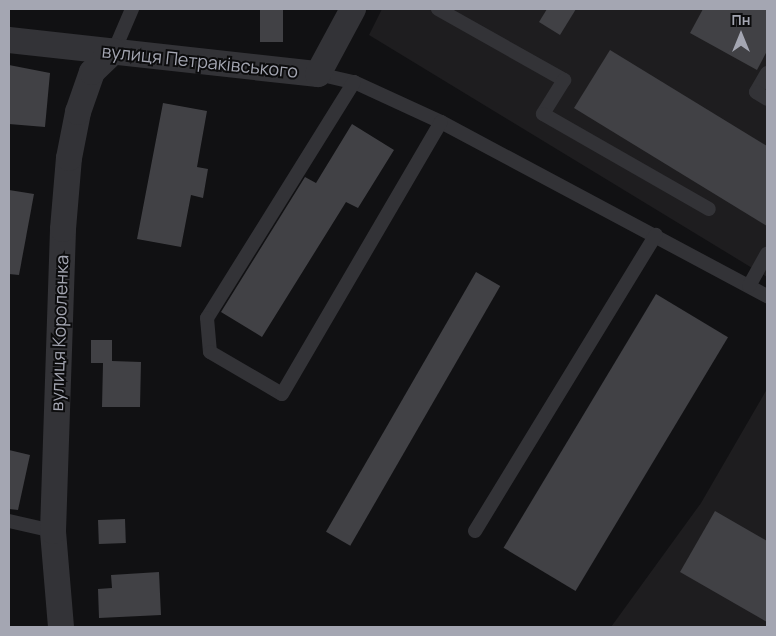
<!DOCTYPE html>
<html>
<head>
<meta charset="utf-8">
<style>
  body { margin:0 }
  #map { position:relative; width:776px; height:636px; overflow:hidden; background:#111113; font-family:Manrope,sans-serif }
  div>[style] { position:absolute }
  .built>* { inset:0; background:#1e1d1f }
  .building>* { inset:0; background:#414145; transform-origin:0 0 }
  .service>* { height:14px; margin:-7px; padding:0 7px; transform-origin:7px; border-radius:7px; background:#333337 }
  .minor>* { height:26px; margin:-13px; padding:0 13px; transform-origin:13px; border-radius:13px; background:#333337 }
  span { translate:-50% -50%; white-space:nowrap; text-align:center; line-height:1.15; -webkit-text-stroke:4px #0c0c0d; paint-order:stroke }
  .street-label { font-size:18px; color:#a4a6b2 }
  .frame { position:absolute; inset:0; border:10px solid #a4a6b2; pointer-events:none }
  .north { position:absolute; left:716px; top:10px; width:50px; height:50px; -webkit-text-stroke:4px #0c0c0d; paint-order:stroke; rotate:0deg; font-size:14px; font-weight:700; line-height:20px; text-align:center; color:#a4a6b2 }
  .north::after { content:''; display:block; margin:auto; width:18px; height:22px; background:#a4a6b2; clip-path:polygon(50% 0,100% 100%,50% 72%,0 100%) }
</style>
</head>
<body>
<div id="map">
  <div class="built">
    <i style="clip-path:polygon(382px 9px,767px 9px,767px 277px,369px 35px)"></i>
    <i style="clip-path:polygon(767px 389px,767px 627px,611px 627px,701px 503px)"></i>
  </div>
  <div class="building">
    <i style="left:260px;top:9px;width:23px;height:33px"></i>
    <i style="clip-path:polygon(547px 9px,576px 9px,560px 35px,539px 22px)"></i>
    <i style="clip-path:polygon(703px 9px,767px 9px,767px 51px,757px 70px,690px 33px)"></i>
    <i style="clip-path:polygon(610px 50px,767px 146px,767px 226px,574px 108px)"></i>
    <i style="clip-path:polygon(9px 65px,50px 73px,45px 127px,9px 124px)"></i>
    <i style="clip-path:polygon(163px 103px,207px 111px,197px 167px,208px 169px,203px 198px,191px 195px,181px 247px,137px 239px)"></i>
    <i style="clip-path:polygon(352px 124px,394px 150px,358px 208px,346px 202px,262px 337px,221px 312px,305px 177px,316px 183px)"></i>
    <i style="clip-path:polygon(9px 190px,34px 194px,19px 275px,9px 274px)"></i>
    <i style="left:476px;top:272px;width:28px;height:300px;rotate:30deg"></i>
    <i style="left:656px;top:294px;width:84px;height:296px;rotate:31deg"></i>
    <i style="clip-path:polygon(91px 340px,112px 340px,112px 361px,141px 362px,140px 407px,102px 407px,103px 363px,91px 363px)"></i>
    <i style="clip-path:polygon(9px 450px,30px 455px,18px 510px,9px 509px)"></i>
    <i style="clip-path:polygon(715px 511px,767px 541px,767px 622px,680px 572px)"></i>
    <i style="left:125px;top:519px;width:24px;height:27px;rotate:88deg"></i>
    <i style="clip-path:polygon(159px 572px,161px 615px,99px 618px,98px 589px,112px 588px,111px 575px)"></i>
  </div>
  <div class="service">
    <i style="left:438px;top:9px;width:145px;rotate:29.4deg"></i>
    <i style="left:564px;top:80px;width:40px;rotate:122deg"></i>
    <i style="left:543px;top:114px;width:191px;rotate:29.8deg"></i>
    <i style="left:114px;top:51px;width:46px;rotate:-66.8deg"></i>
    <i style="left:767px;top:73px;width:22px;rotate:120deg"></i>
    <i style="left:756px;top:92px;width:13px;rotate:32deg"></i>
    <i style="left:318px;top:74px;width:37px;rotate:13deg"></i>
    <i style="left:354px;top:82px;width:96px;rotate:24.7deg"></i>
    <i style="left:441px;top:122px;width:370px;rotate:28.1deg"></i>
    <i style="left:354px;top:82px;width:278px;rotate:121.9deg"></i>
    <i style="left:207px;top:318px;width:34px;rotate:85deg"></i>
    <i style="left:210px;top:352px;width:83px;rotate:30.3deg"></i>
    <i style="left:282px;top:394px;width:315px;rotate:-59.7deg"></i>
    <i style="left:749px;top:286px;width:37px;rotate:-61deg"></i>
    <i style="left:9px;top:521px;width:45px;rotate:12.8deg"></i>
    <i style="left:475px;top:531px;width:347px;rotate:-58.6deg"></i>
  </div>
  <div class="minor">
    <i style="left:9px;top:40px;width:311px;rotate:6.3deg"></i>
    <i style="left:318px;top:74px;width:74px;rotate:-61.7deg"></i>
    <i style="left:61px;top:627px;width:96px;rotate:-94.8deg"></i>
    <i style="left:53px;top:531px;width:302px;rotate:-88.1deg"></i>
    <i style="left:63px;top:229px;width:71px;rotate:-85.2deg"></i>
    <i style="left:69px;top:158px;width:47px;rotate:-78.9deg"></i>
    <i style="left:78px;top:112px;width:42px;rotate:-70.7deg"></i>
    <i style="left:92px;top:72px;width:30px;rotate:-44deg"></i>
  </div>
  <div class="street-label">
    <span style="left:200px;top:61px;rotate:6deg">вулиця Петраківського</span>
    <span style="left:59px;top:333px;rotate:-88deg">вулиця Короленка</span>
  </div>
  <div class="frame"></div>
  <div class="north">Пн</div>
</div>
</body>
</html>
